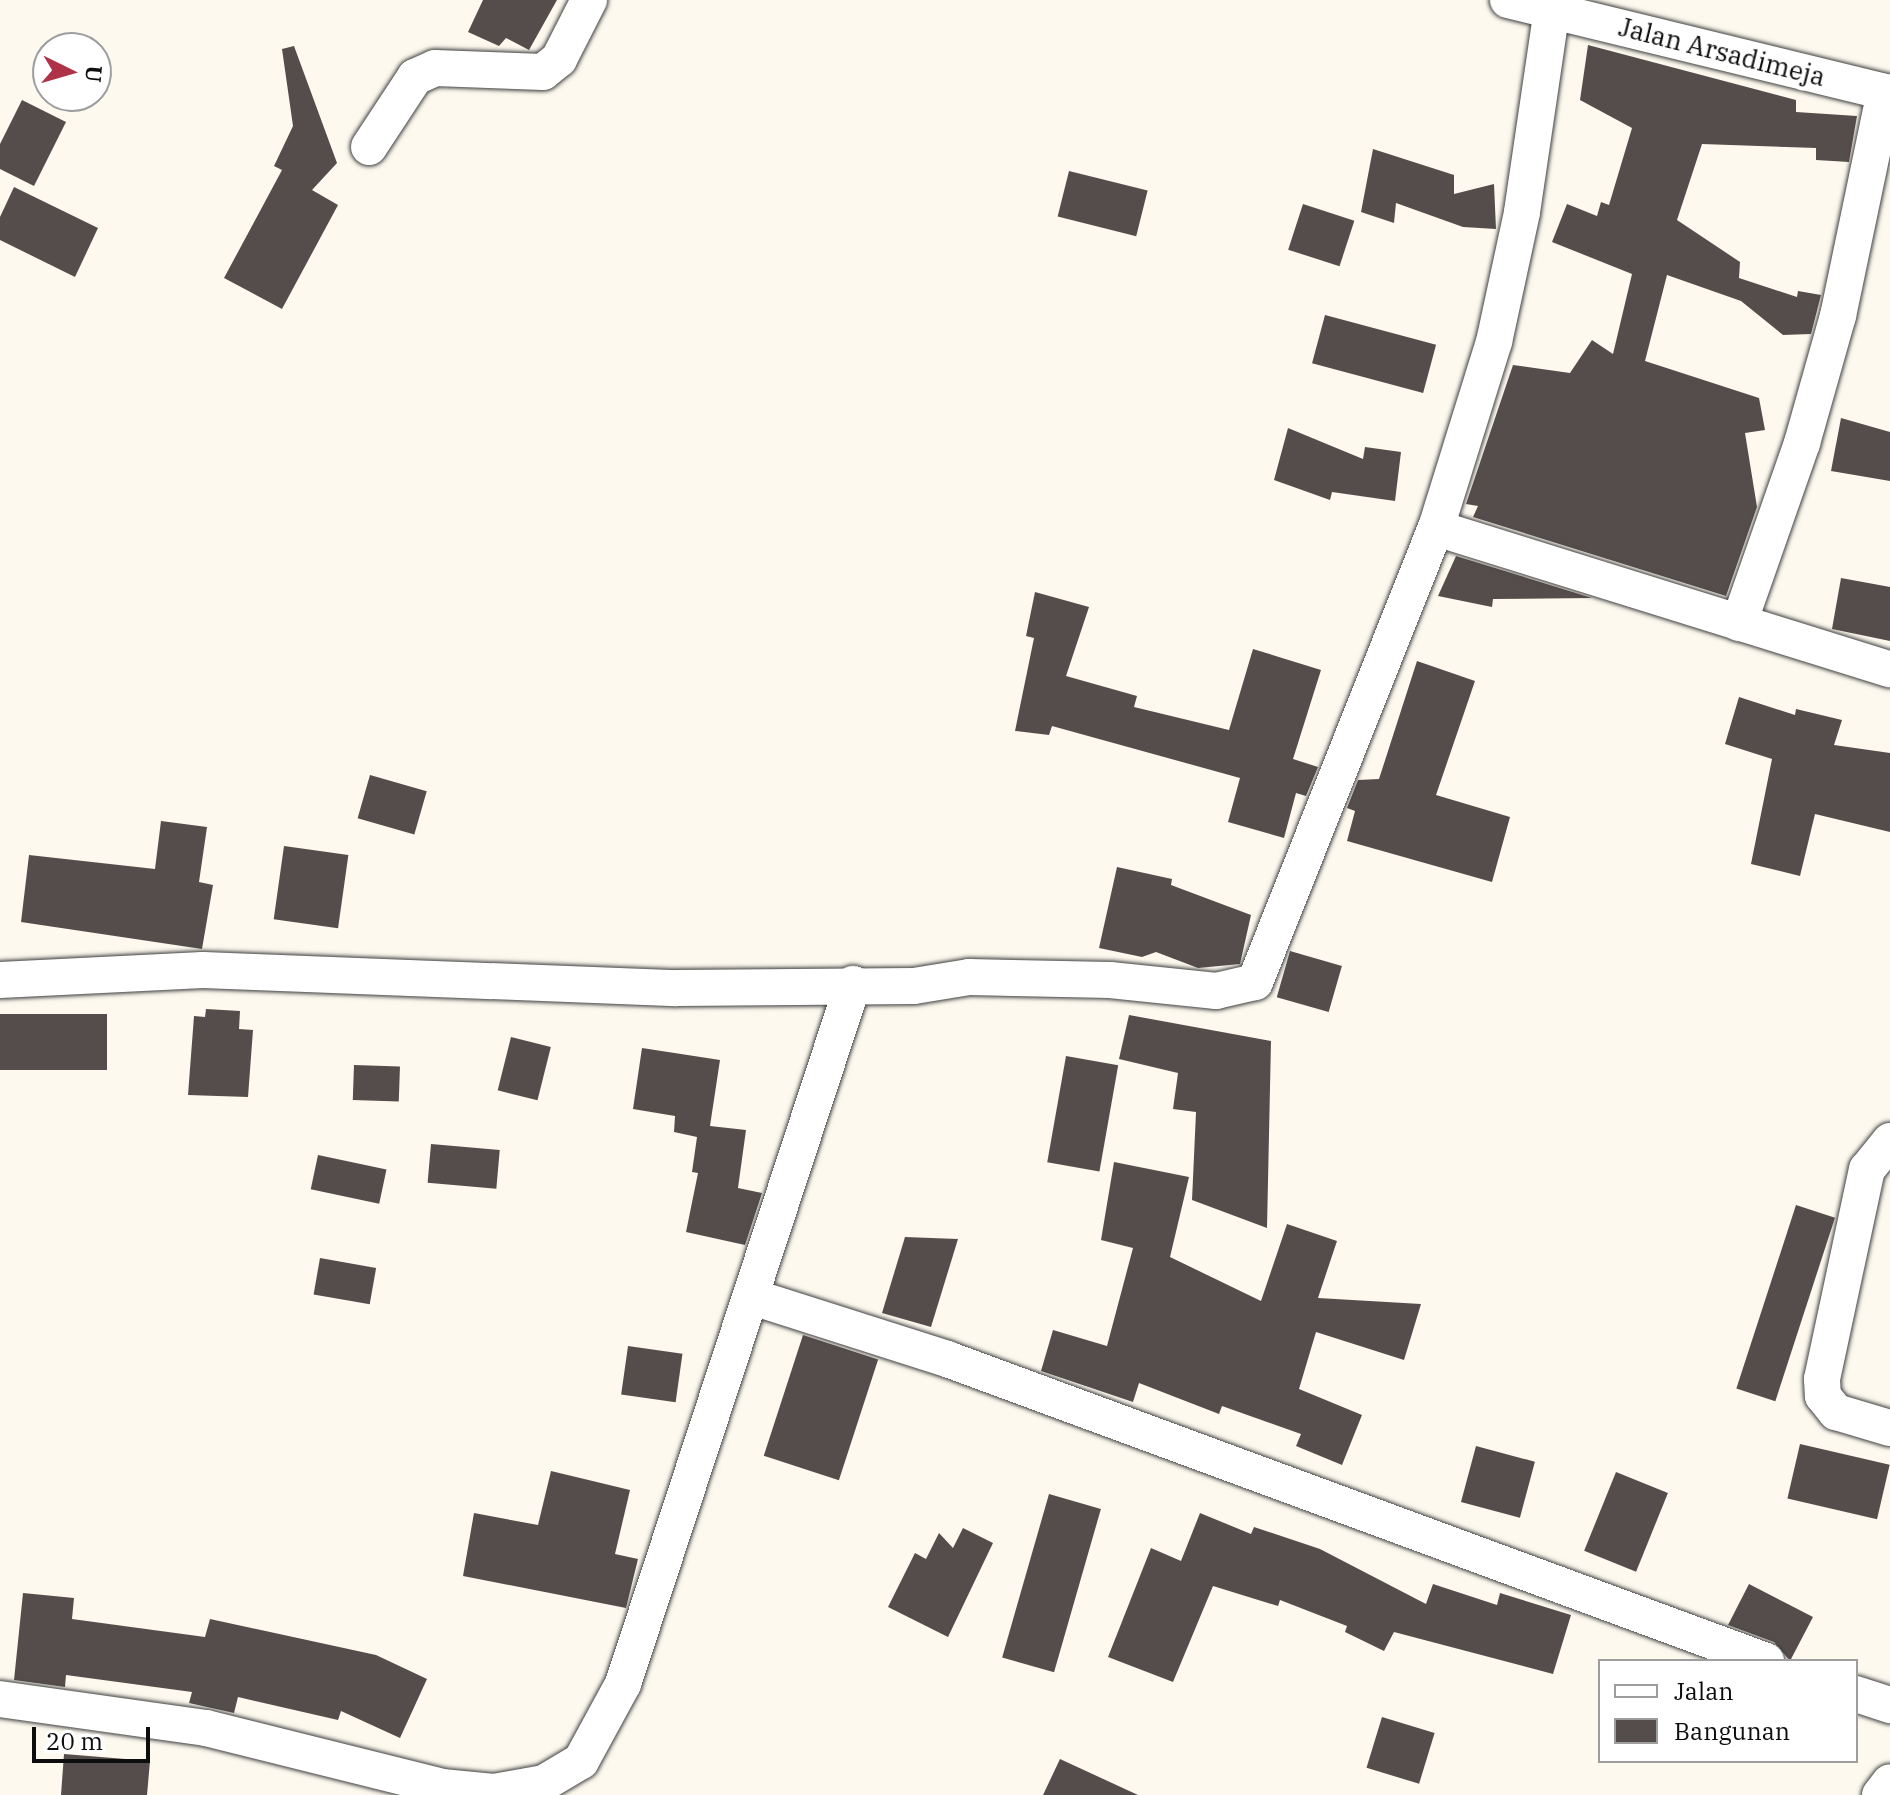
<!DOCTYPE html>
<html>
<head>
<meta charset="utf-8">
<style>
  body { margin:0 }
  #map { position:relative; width:1890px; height:1795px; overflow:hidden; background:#fdf9ef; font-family:"IBM Plex Serif",serif }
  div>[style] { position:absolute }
  .building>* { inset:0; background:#554d4b; transform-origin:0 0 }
  .roads { filter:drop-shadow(0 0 2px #404040) drop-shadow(0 0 2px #404040) }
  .street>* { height:36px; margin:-18px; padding:0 18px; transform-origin:18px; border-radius:18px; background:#fff }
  span { translate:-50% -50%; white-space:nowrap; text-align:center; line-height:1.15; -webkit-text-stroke:8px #fff; paint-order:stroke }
  .street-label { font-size:26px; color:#0d0d0d }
  .legend { position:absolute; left:1598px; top:1659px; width:260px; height:104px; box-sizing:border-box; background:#fff; border:2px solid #9e9e9e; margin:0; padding:10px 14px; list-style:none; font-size:24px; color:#0d0d0d }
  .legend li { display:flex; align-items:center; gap:16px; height:40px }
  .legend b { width:40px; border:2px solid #9e9e9e }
  .north { position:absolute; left:32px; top:32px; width:80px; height:80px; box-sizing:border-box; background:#fff; border:2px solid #9e9e9e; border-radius:50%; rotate:95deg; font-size:22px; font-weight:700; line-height:32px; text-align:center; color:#0d0d0d }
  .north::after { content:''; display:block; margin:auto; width:28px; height:36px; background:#af3346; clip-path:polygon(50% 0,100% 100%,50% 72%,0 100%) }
  .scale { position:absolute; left:32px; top:1727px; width:118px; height:36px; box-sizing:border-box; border:4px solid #0d0d0d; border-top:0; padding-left:10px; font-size:24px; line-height:28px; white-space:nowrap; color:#0d0d0d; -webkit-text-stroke:6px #fff; paint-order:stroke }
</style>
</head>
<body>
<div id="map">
  <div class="building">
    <i style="clip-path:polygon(483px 0,557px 0,529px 50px,506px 38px,499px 46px,468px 32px)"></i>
    <i style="clip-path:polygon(1588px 45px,1796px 100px,1796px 112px,1857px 116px,1849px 162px,1816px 160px,1816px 148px,1702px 144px,1677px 220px,1740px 262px,1739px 278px,1797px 297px,1798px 291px,1821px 295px,1811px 334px,1783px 335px,1741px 301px,1667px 275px,1645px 361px,1759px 398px,1765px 430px,1745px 433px,1757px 507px,1726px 596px,1473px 517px,1478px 506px,1466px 504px,1513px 365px,1570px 373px,1592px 340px,1613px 354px,1632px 274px,1552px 242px,1567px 204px,1597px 216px,1601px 202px,1609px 205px,1632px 128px,1580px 100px)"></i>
    <i style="clip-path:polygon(294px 46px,337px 163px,312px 190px,338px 205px,282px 309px,224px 278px,282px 170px,274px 166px,293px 126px,282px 49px)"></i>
    <i style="clip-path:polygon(22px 100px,66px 122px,34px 186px,0 169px,0 144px)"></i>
    <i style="clip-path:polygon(1373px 149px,1454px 175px,1454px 194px,1494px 184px,1496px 229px,1463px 227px,1396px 203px,1394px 223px,1361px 212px)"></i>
    <i style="left:1069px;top:171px;width:81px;height:47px;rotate:14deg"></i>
    <i style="clip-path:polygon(14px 187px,98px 228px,75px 277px,0 240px,0 217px)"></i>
    <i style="left:1303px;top:204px;width:54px;height:48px;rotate:18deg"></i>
    <i style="left:1325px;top:315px;width:115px;height:50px;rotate:15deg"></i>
    <i style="clip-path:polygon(1841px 418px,1890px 432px,1890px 481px,1831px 471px)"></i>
    <i style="clip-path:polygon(1288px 428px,1363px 459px,1365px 447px,1401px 452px,1395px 501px,1332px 492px,1330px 500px,1274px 480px)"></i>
    <i style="clip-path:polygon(1456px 556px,1592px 598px,1493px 599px,1492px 607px,1438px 596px)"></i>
    <i style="clip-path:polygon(1841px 578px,1890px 587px,1890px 641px,1832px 629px)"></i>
    <i style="clip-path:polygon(1035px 592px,1089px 607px,1066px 676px,1137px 696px,1134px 707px,1229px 730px,1253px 649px,1321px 670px,1293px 759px,1318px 767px,1306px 796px,1296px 793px,1284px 838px,1228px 822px,1240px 778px,1052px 726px,1049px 735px,1015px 731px,1034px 638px,1026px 636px)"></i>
    <i style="clip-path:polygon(1417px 661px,1475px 681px,1436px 795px,1510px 817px,1492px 882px,1347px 841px,1355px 811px,1347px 808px,1358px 780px,1379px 779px)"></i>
    <i style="clip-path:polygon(1739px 697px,1795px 715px,1796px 709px,1842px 720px,1834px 745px,1890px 753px,1890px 832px,1815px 814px,1800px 876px,1751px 864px,1772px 759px,1725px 744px)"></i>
    <i style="left:370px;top:775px;width:59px;height:45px;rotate:16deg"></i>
    <i style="clip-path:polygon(161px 821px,207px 827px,199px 882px,213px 885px,202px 949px,21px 922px,29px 855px,155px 869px)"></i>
    <i style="left:284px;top:846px;width:65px;height:74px;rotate:8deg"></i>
    <i style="clip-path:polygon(1117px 867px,1172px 879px,1171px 885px,1251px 915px,1240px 964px,1198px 968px,1156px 952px,1142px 957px,1099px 948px)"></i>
    <i style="left:1290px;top:951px;width:54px;height:48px;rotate:16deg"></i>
    <i style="clip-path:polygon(206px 1009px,240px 1011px,239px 1029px,253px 1030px,248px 1097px,188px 1095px,194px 1016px,205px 1017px)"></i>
    <i style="left:107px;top:1014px;width:56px;height:107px;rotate:90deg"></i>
    <i style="clip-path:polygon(1129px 1015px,1271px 1041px,1267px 1228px,1192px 1200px,1196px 1112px,1173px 1109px,1178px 1073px,1119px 1059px)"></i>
    <i style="left:511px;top:1037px;width:41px;height:55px;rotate:14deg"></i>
    <i style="clip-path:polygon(642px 1048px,720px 1060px,710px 1126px,746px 1130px,738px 1188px,762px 1193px,745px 1245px,686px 1232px,698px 1173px,692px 1172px,697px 1137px,674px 1132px,675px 1116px,633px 1109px)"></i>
    <i style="left:1066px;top:1056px;width:53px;height:108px;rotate:10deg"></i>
    <i style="left:354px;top:1065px;width:46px;height:35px;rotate:2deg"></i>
    <i style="left:431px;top:1144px;width:69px;height:39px;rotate:5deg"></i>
    <i style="left:318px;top:1155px;width:70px;height:35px;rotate:12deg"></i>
    <i style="clip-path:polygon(1114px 1162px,1189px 1177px,1170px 1257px,1261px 1301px,1287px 1224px,1337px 1241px,1318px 1298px,1421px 1304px,1404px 1360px,1316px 1332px,1299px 1389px,1362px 1415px,1342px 1465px,1296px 1446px,1301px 1434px,1222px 1406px,1219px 1414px,1139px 1383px,1133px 1402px,1041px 1371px,1053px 1330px,1107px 1346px,1133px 1248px,1101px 1240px)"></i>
    <i style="left:1796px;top:1205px;width:41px;height:193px;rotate:18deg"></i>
    <i style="clip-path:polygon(905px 1237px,958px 1239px,931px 1327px,882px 1313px)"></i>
    <i style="left:320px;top:1258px;width:57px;height:37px;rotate:10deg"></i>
    <i style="left:803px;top:1335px;width:79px;height:127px;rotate:18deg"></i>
    <i style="left:628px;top:1346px;width:55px;height:49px;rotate:8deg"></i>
    <i style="left:1800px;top:1444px;width:92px;height:56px;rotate:13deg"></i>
    <i style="left:1476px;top:1446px;width:61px;height:58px;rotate:15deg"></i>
    <i style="clip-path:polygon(551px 1471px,630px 1490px,615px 1554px,638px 1559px,626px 1608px,463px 1576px,474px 1513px,538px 1525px)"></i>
    <i style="left:1616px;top:1472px;width:56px;height:85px;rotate:22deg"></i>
    <i style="left:1049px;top:1494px;width:54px;height:170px;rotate:16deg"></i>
    <i style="clip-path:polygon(1200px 1513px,1251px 1534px,1254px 1527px,1320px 1549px,1426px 1604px,1433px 1584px,1497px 1605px,1500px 1593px,1571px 1615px,1553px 1674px,1394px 1632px,1384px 1651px,1345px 1632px,1347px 1626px,1280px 1600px,1278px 1606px,1213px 1586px,1173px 1682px,1108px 1657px,1151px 1548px,1181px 1561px)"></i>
    <i style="clip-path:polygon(963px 1528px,993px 1543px,948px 1637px,888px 1607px,915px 1553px,926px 1559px,939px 1533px,953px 1548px)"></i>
    <i style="clip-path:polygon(1749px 1584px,1813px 1617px,1790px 1661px,1774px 1642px,1728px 1625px)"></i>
    <i style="clip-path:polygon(23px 1593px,74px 1598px,72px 1619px,205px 1637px,210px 1619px,376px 1655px,427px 1679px,400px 1738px,341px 1711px,338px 1720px,238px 1697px,234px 1713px,189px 1703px,192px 1692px,66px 1675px,65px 1687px,14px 1680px)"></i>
    <i style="left:1382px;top:1717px;width:55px;height:53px;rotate:17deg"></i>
    <i style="clip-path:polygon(64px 1754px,150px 1761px,147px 1795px,61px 1795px)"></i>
    <i style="clip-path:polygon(1060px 1759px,1138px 1795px,1043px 1795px)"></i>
  </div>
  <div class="roads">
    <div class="street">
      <i style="left:1508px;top:0;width:393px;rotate:13.7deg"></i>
      <i style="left:369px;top:147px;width:84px;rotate:-56.7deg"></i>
      <i style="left:415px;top:77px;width:22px;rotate:-24deg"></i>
      <i style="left:435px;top:68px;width:108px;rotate:2.1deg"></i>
      <i style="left:543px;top:72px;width:21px;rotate:-39deg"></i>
      <i style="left:559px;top:59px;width:66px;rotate:-63deg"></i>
      <i style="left:1436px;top:528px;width:475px;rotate:17.3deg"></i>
      <i style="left:1739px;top:623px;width:191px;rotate:-70.7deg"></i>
      <i style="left:1802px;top:443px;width:132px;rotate:-74.2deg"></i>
      <i style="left:1838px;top:316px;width:229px;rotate:-78.2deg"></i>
      <i style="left:0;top:980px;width:203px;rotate:-2.8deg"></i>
      <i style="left:203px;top:970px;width:474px;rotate:2.2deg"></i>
      <i style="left:677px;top:988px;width:237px;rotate:-0.5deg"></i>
      <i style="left:914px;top:986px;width:56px;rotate:-9.3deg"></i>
      <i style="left:969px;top:977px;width:141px;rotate:1.2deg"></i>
      <i style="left:1110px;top:980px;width:107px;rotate:5.9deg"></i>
      <i style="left:1216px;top:991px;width:40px;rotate:-13deg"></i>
      <i style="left:1255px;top:982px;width:489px;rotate:-68.3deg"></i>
      <i style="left:1436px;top:528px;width:195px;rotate:-72.7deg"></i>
      <i style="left:1494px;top:342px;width:133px;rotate:-77.8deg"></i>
      <i style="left:1522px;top:212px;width:205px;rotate:-81.6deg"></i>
      <i style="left:1890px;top:1141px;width:36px;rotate:129deg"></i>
      <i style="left:1867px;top:1169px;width:215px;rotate:102.1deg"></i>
      <i style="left:1822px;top:1379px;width:17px;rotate:87deg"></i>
      <i style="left:1823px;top:1396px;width:21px;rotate:51deg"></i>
      <i style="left:1836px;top:1412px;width:56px;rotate:16.5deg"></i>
      <i style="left:753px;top:1297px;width:204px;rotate:17.7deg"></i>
      <i style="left:947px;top:1359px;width:873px;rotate:20.24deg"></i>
      <i style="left:1856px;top:1694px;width:36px;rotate:18deg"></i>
      <i style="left:0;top:1699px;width:208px;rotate:8deg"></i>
      <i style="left:206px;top:1728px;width:243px;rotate:14deg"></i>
      <i style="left:442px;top:1787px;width:52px;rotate:5.5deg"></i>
      <i style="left:494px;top:1792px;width:51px;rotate:-10.2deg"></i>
      <i style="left:544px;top:1783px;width:43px;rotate:-30.7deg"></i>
      <i style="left:581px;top:1761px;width:88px;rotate:-61.4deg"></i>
      <i style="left:623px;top:1684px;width:737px;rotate:-71.81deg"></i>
      <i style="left:1880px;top:1795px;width:16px;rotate:-52deg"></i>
    </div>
  </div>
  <div class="street-label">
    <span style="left:1722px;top:52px;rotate:14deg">Jalan Arsadimeja</span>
  </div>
  <ul class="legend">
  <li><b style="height:10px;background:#fff"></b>Jalan</li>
  <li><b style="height:22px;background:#554d4b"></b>Bangunan</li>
  </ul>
  <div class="north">U</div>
  <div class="scale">20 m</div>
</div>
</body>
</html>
